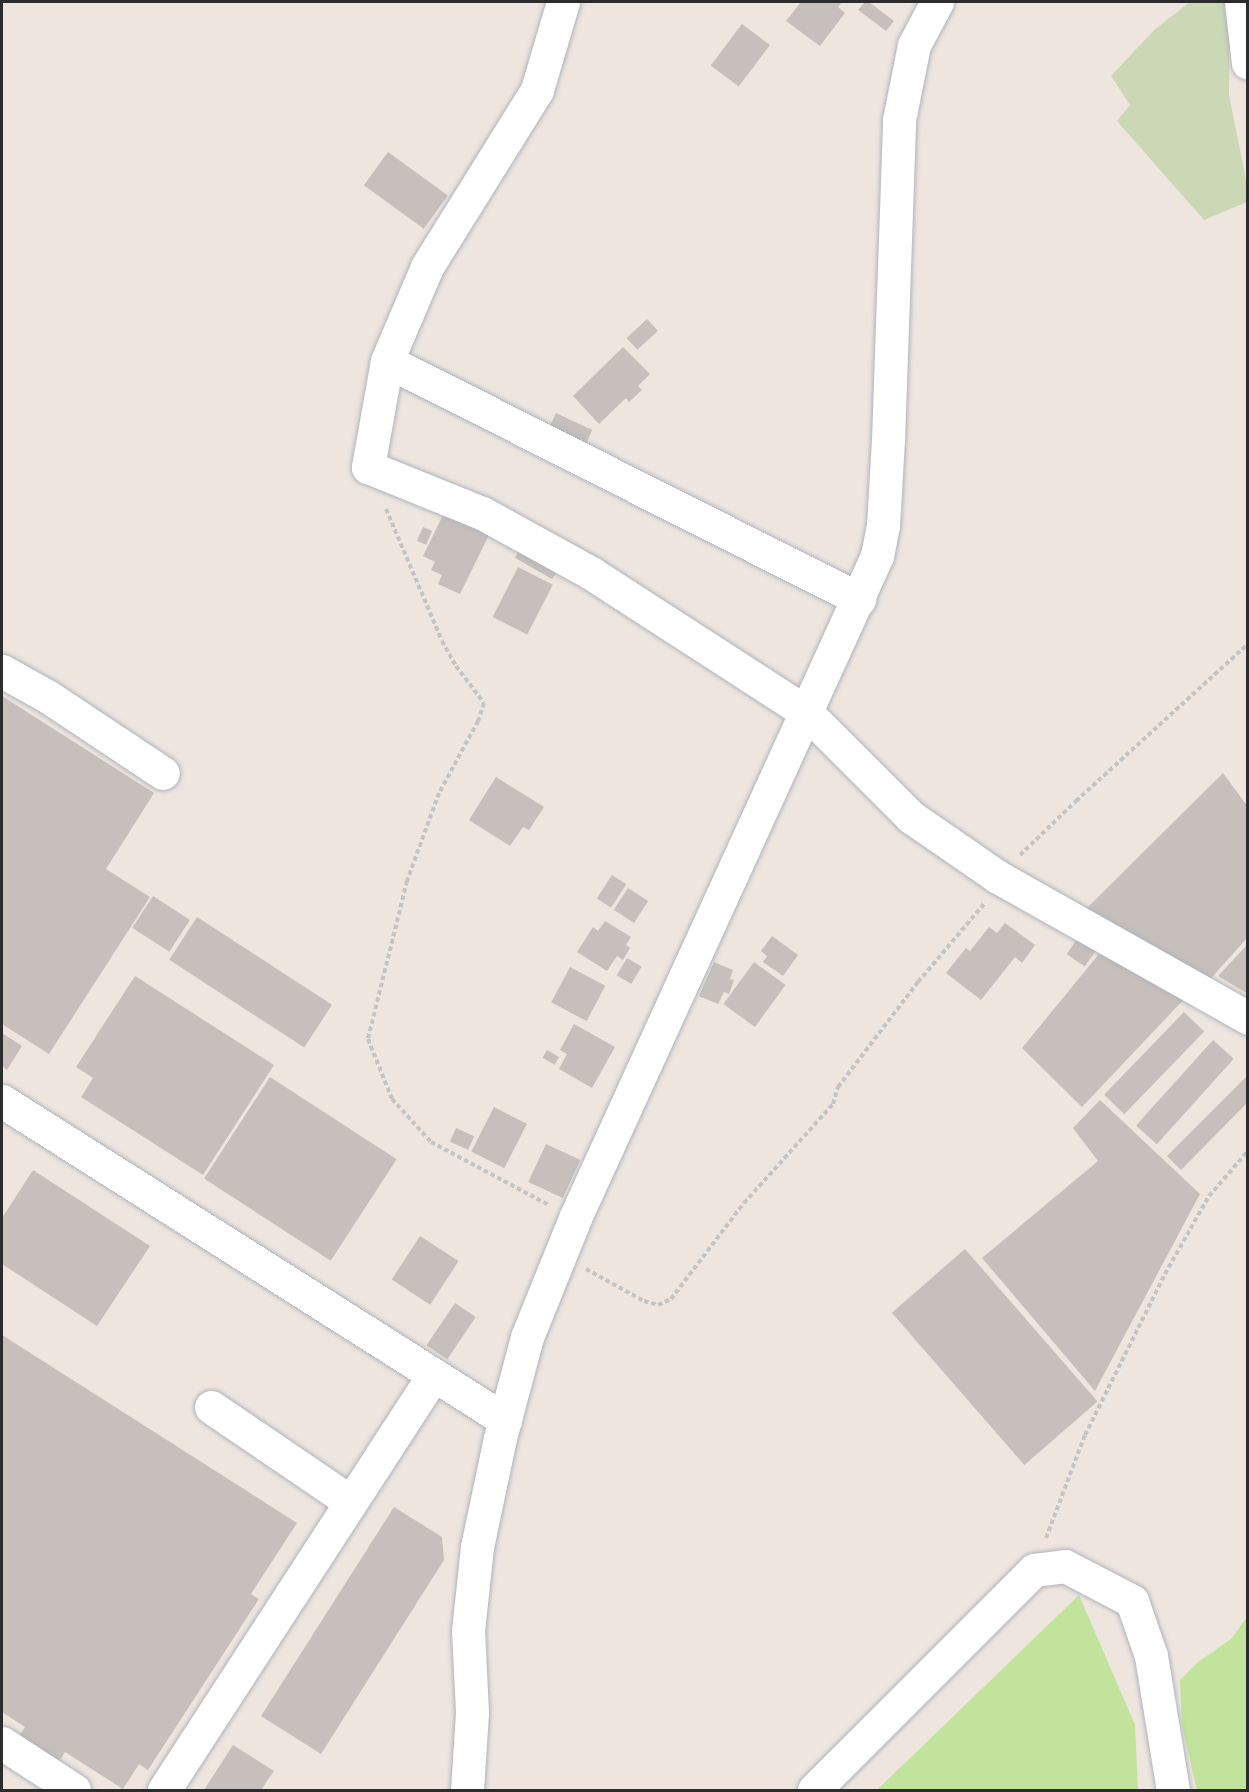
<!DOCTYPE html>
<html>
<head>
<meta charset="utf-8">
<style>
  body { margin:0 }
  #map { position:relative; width:1249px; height:1792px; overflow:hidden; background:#eee5df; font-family:"Asap Condensed",sans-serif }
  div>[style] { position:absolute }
  .green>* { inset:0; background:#c1e39c }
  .cemetery>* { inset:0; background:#ccd7b6 }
  .building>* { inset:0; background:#c6bfbb; transform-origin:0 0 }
  .path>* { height:4px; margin-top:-2px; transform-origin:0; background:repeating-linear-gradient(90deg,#c4c4c4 0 4.5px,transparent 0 7.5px) }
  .roads { filter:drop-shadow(0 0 2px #afb4bc) drop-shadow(0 0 2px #afb4bc) }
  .minor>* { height:33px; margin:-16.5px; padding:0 16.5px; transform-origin:16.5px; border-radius:16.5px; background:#fff }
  span { translate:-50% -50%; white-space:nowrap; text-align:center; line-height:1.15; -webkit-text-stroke:4.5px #fff; paint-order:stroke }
  .frame { position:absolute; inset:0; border:3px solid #2c2c2c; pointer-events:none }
</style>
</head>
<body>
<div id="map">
  <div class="green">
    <i style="clip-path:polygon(1079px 1595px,1135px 1725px,1138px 1790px,877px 1790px)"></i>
    <i style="clip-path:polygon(1247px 1617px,1247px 1790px,1197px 1790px,1182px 1726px,1180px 1680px,1198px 1662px,1231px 1639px)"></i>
  </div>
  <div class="cemetery">
    <i style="clip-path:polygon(1190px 2px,1230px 2px,1229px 95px,1247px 185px,1247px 202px,1204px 220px,1117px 121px,1130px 105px,1111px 76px,1154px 30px)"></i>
  </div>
  <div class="building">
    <i style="clip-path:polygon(801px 2px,842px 2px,838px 7px,845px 13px,820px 46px,786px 21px)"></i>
    <i style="clip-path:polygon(865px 2px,869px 2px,894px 21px,886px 31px,858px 10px)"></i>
    <i style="left:742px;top:24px;width:35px;height:52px;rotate:37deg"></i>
    <i style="left:388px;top:152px;width:74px;height:41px;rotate:36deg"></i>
    <i style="left:647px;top:319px;width:16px;height:28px;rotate:47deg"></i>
    <i style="clip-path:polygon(623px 347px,650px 374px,638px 386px,642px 390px,629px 402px,626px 398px,599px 424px,573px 396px)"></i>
    <i style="left:556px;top:413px;width:40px;height:23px;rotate:25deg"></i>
    <i style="clip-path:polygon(445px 511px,490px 533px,460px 594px,438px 584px,442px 575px,431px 570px,435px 562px,423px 556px)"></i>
    <i style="left:423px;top:527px;width:10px;height:15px;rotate:24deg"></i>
    <i style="left:523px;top:544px;width:43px;height:16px;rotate:30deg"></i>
    <i style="left:518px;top:567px;width:39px;height:56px;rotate:27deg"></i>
    <i style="clip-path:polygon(2px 696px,154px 793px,106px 869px,150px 897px,49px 1054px,2px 1024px)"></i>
    <i style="clip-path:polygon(1223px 773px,1248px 807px,1248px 937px,1205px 985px,1080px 915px)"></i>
    <i style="clip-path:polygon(496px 777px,544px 807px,529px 830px,523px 827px,510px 846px,469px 820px)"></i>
    <i style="left:612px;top:875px;width:17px;height:28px;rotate:33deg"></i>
    <i style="left:628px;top:888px;width:24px;height:26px;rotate:33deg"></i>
    <i style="left:153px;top:896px;width:44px;height:38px;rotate:33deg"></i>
    <i style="left:197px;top:917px;width:161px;height:51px;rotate:33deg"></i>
    <i style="clip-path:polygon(605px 921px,631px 937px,626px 945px,630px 948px,623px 960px,617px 956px,607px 971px,577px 952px,593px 927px,598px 931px)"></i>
    <i style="clip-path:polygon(1005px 923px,1035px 945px,1022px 963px,1015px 957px,981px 1000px,946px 973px,966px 948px,970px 951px,989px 927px,997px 933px)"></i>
    <i style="clip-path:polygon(772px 936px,798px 955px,783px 976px,763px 962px,767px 956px,761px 951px)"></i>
    <i style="left:1079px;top:936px;width:22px;height:22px;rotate:34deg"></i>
    <i style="clip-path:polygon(1248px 944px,1248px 994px,1218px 976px)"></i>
    <i style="clip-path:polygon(1103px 949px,1188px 995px,1082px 1107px,1022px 1048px)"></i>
    <i style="left:627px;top:958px;width:17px;height:20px;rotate:31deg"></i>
    <i style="clip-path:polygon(714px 962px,733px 970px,730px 979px,734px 980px,729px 994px,724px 992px,718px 1004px,699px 996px)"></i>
    <i style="left:754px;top:962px;width:39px;height:52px;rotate:36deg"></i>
    <i style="left:570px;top:967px;width:40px;height:40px;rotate:28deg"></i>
    <i style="clip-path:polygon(135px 976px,274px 1065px,203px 1175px,81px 1097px,93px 1078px,76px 1067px)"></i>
    <i style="left:1184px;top:1012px;width:28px;height:115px;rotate:44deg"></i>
    <i style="clip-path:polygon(574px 1024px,615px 1047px,592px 1088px,559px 1069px,567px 1054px,560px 1050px)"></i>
    <i style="clip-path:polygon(2px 1033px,22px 1046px,7px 1070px,2px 1066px)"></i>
    <i style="left:1213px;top:1040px;width:28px;height:115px;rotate:42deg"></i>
    <i style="left:547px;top:1050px;width:14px;height:9px;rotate:30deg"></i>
    <i style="clip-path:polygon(1248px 1075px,1248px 1102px,1181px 1170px,1167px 1156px)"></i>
    <i style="left:270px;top:1077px;width:151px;height:121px;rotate:33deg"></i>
    <i style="clip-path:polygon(1100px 1100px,1200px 1194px,1095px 1391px,982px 1258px,1098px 1161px,1073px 1128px)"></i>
    <i style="left:494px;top:1107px;width:37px;height:50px;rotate:27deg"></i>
    <i style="left:456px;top:1128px;width:20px;height:15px;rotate:24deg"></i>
    <i style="left:546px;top:1144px;width:38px;height:42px;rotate:25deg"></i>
    <i style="clip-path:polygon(33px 1170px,150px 1246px,97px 1326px,2px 1264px,2px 1218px)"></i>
    <i style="left:420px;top:1236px;width:46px;height:52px;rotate:33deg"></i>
    <i style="left:965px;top:1249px;width:202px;height:97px;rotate:49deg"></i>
    <i style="left:455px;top:1303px;width:25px;height:51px;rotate:34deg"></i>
    <i style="clip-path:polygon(2px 1335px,297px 1523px,251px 1594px,259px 1599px,148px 1770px,139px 1764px,123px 1789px,65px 1752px,56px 1767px,16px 1741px,25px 1727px,2px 1712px)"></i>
    <i style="clip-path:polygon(394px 1507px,442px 1537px,444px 1560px,321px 1754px,261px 1716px)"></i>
    <i style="clip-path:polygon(233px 1745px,274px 1771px,261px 1790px,204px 1790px)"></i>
  </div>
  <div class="path">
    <i style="left:386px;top:509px;width:143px;rotate:67deg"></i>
    <i style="left:442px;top:641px;width:29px;rotate:61deg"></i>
    <i style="left:456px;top:666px;width:46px;rotate:52.9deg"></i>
    <i style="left:484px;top:703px;width:19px;rotate:108deg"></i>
    <i style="left:478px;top:721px;width:82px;rotate:118.4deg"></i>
    <i style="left:439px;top:793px;width:94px;rotate:110deg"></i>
    <i style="left:407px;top:881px;width:163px;rotate:103.9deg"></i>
    <i style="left:368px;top:1039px;width:65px;rotate:68.2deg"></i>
    <i style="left:392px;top:1099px;width:58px;rotate:47.8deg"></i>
    <i style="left:431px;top:1142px;width:132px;rotate:28.1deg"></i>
    <i style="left:1020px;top:855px;width:78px;rotate:-44deg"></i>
    <i style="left:1076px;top:801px;width:233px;rotate:-42.4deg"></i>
    <i style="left:586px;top:1269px;width:66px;rotate:28.9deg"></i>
    <i style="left:644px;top:1301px;width:15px;rotate:16deg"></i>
    <i style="left:658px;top:1305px;width:14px;rotate:-25deg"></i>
    <i style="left:671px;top:1299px;width:121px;rotate:-52.8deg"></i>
    <i style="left:744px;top:1203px;width:133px;rotate:-48deg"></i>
    <i style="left:833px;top:1104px;width:18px;rotate:-74deg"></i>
    <i style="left:838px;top:1087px;width:132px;rotate:-52.7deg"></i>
    <i style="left:918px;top:982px;width:102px;rotate:-49.8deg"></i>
    <i style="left:1046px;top:1538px;width:110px;rotate:-69.3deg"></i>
    <i style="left:1085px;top:1435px;width:180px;rotate:-63.6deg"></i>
    <i style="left:1165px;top:1274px;width:90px;rotate:-60.6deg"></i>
    <i style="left:1209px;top:1196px;width:60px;rotate:-49.1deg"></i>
  </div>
  <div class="roads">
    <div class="minor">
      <i style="left:563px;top:2px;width:92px;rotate:106.5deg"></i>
      <i style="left:537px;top:90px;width:208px;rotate:121.9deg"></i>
      <i style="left:427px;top:267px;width:102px;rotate:113.1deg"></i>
      <i style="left:387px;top:361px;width:108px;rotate:100.2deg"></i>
      <i style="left:368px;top:467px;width:123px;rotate:22deg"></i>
      <i style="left:482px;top:513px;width:124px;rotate:28.8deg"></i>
      <i style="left:591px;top:573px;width:257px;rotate:32.9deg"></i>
      <i style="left:807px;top:713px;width:147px;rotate:45deg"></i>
      <i style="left:911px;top:817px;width:106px;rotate:34.6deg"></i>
      <i style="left:998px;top:877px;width:287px;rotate:29.4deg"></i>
      <i style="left:1241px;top:2px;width:61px;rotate:83.5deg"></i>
      <i style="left:387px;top:361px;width:529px;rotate:26.76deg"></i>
      <i style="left:2px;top:671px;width:51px;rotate:29.1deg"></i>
      <i style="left:47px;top:696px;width:139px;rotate:33.6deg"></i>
      <i style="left:2px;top:1101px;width:596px;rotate:32.38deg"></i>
      <i style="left:211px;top:1407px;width:169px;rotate:34.2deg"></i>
      <i style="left:2px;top:1743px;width:86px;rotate:33.1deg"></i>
      <i style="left:164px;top:1790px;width:495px;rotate:-57deg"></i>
      <i style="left:467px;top:1790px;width:78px;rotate:-86.3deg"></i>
      <i style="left:472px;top:1712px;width:81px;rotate:-92.8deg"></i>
      <i style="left:468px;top:1631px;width:84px;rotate:-83.9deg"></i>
      <i style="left:477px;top:1547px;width:111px;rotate:-78.1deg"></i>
      <i style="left:500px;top:1438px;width:105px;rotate:-75deg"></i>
      <i style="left:527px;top:1337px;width:128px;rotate:-68deg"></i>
      <i style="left:575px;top:1218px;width:728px;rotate:-65.48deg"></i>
      <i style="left:877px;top:556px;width:31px;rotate:-79deg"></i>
      <i style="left:883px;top:526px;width:86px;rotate:-86.7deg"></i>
      <i style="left:888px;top:440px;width:320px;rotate:-88deg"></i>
      <i style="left:899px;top:120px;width:76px;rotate:-78.7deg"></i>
      <i style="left:914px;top:45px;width:49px;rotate:-61.9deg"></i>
      <i style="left:814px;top:1790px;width:311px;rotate:-45deg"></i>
      <i style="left:1034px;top:1570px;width:31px;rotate:-7deg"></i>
      <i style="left:1065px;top:1566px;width:76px;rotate:27.6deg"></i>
      <i style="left:1132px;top:1601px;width:58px;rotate:70.9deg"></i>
      <i style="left:1151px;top:1656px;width:136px;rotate:80.7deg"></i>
    </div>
  </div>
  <div class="frame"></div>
</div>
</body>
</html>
